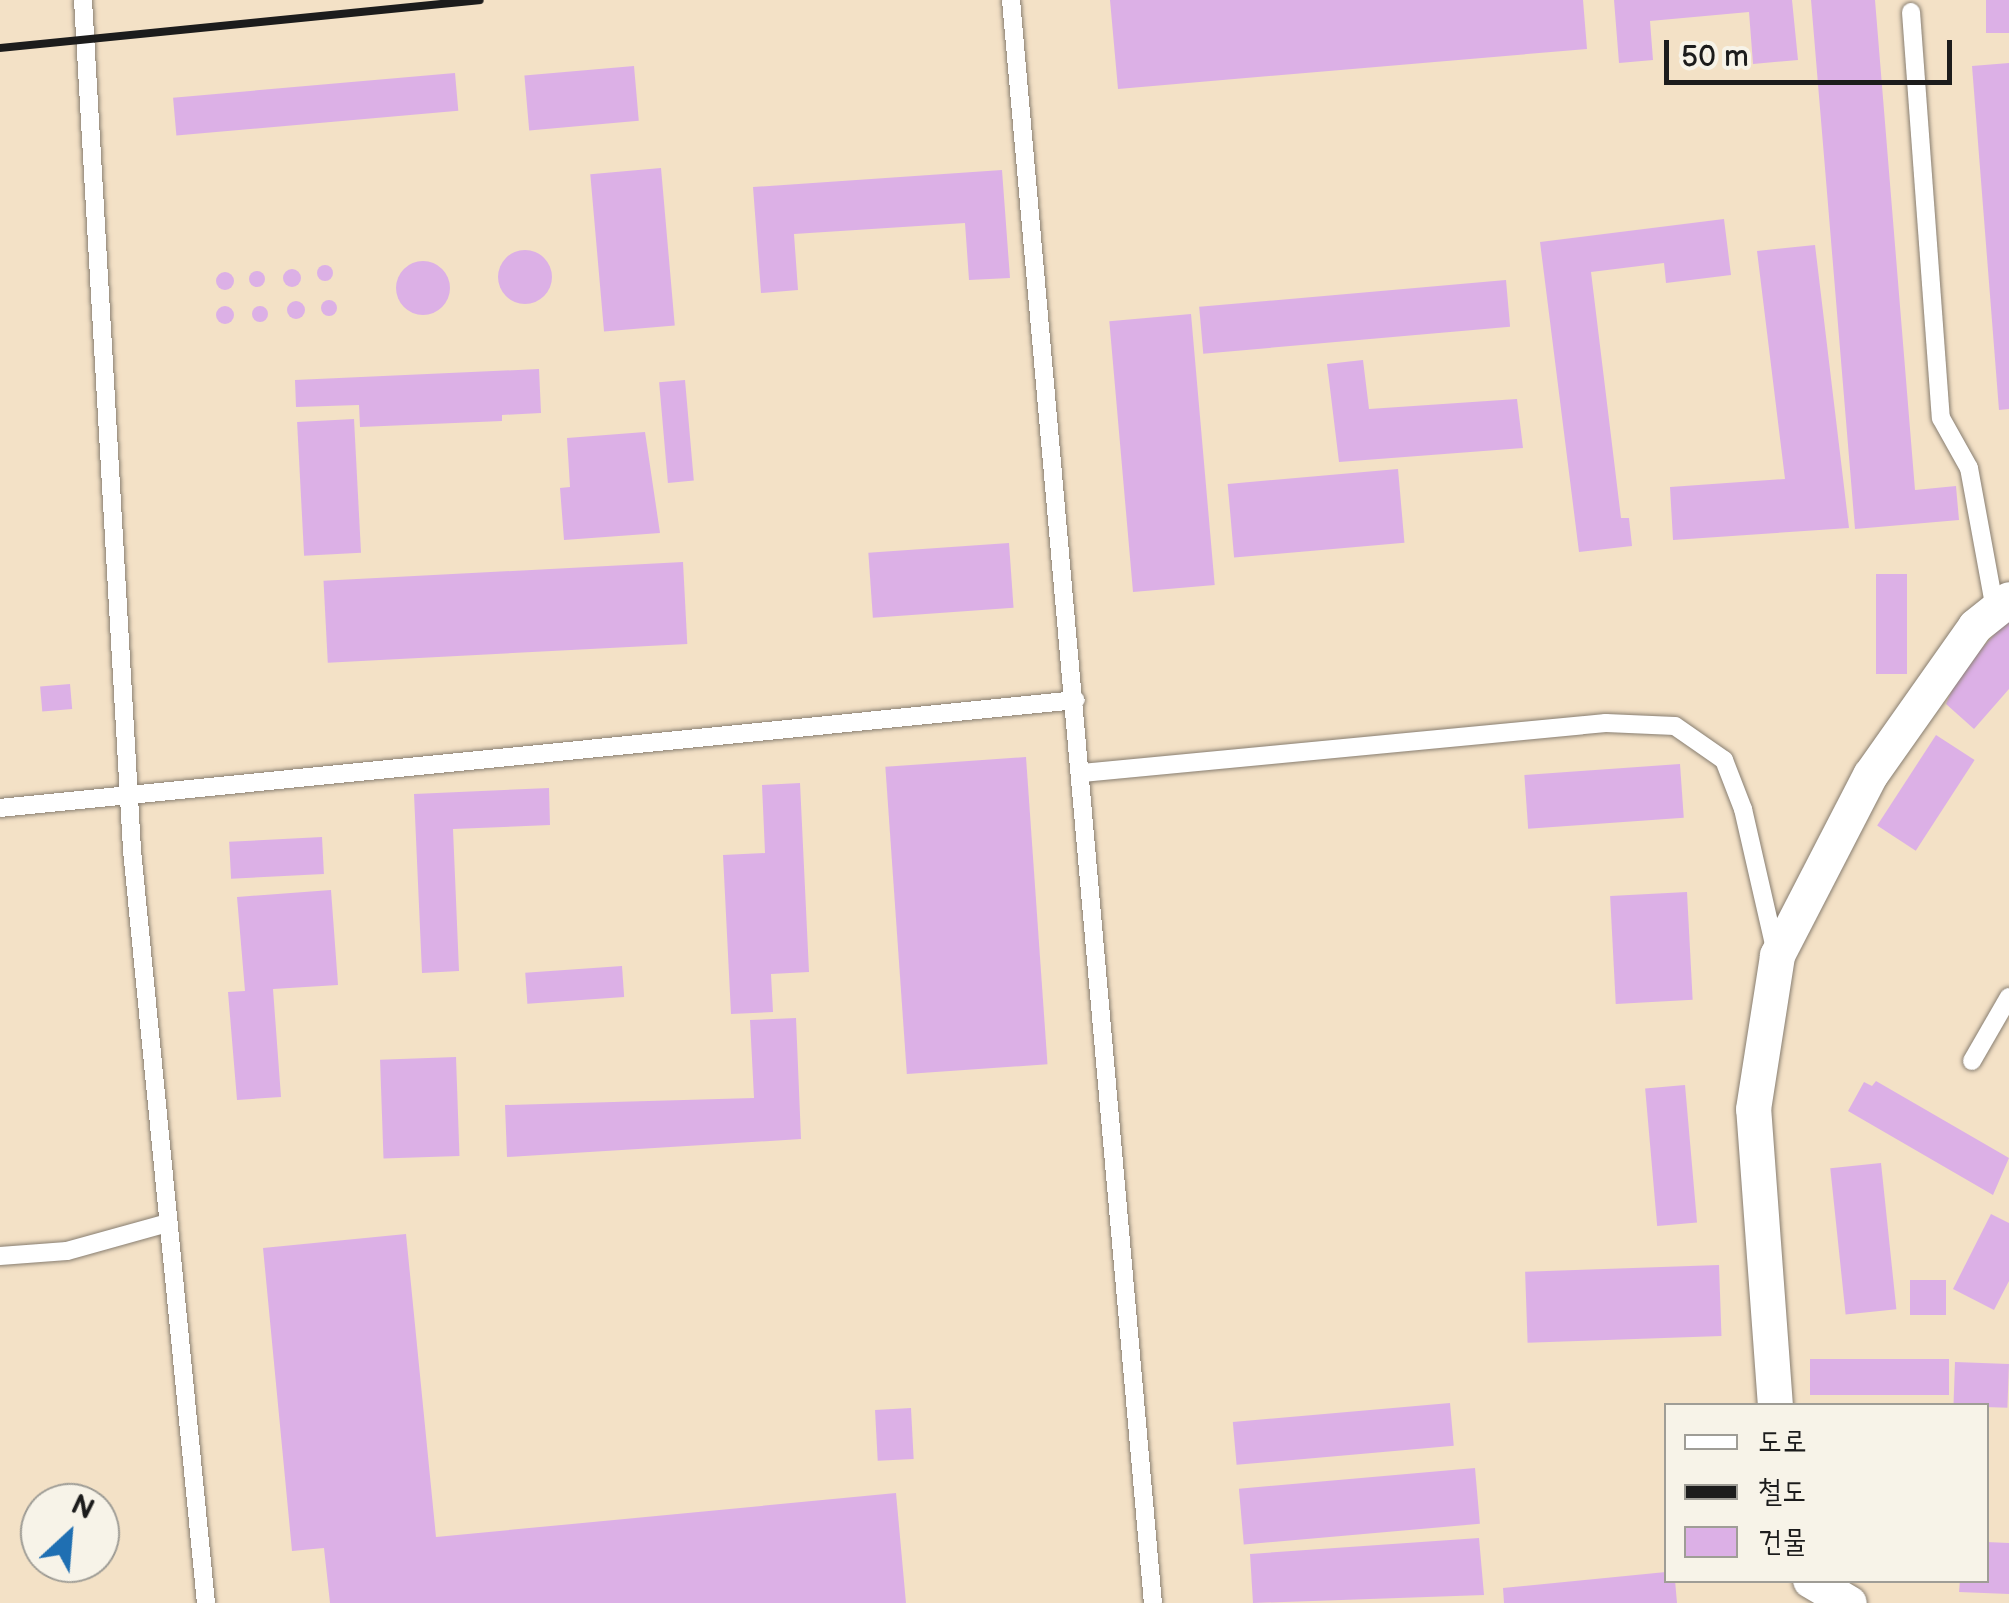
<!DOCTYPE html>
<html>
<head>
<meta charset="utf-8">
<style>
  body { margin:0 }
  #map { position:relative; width:2009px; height:1603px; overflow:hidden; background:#f3e1c6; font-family:"Balsamiq Sans","Poor Story",sans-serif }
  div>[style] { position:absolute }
  .building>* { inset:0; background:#dcb0e6; transform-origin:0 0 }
  .round { border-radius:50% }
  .roads { filter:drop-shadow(0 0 2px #887e71) drop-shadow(0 0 2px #887e71) }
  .service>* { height:18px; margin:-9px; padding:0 9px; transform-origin:9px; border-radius:9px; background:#fff }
  .minor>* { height:35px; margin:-17.5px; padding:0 17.5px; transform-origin:17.5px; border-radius:17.5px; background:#fff }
  .rail>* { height:8px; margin:-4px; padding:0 4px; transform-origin:4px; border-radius:4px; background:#1c1c1c }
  span { translate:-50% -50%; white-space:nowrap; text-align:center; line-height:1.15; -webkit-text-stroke:8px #f7f3e8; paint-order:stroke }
  .legend { position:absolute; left:1664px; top:1403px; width:325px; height:180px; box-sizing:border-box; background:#f7f3e8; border:2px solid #9f9d96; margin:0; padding:12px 18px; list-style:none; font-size:30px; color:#1c1c1c }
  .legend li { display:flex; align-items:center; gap:20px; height:50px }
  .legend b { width:50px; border:2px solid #9f9d96 }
  .north { position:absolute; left:20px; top:1483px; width:100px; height:100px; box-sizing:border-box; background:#f7f3e8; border:2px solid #9f9d96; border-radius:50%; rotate:26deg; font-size:28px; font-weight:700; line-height:40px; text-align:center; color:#1c1c1c }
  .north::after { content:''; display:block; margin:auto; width:35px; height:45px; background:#1f6fb2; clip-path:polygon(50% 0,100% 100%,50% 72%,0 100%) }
  .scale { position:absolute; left:1664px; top:40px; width:288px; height:45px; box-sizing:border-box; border:5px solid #1c1c1c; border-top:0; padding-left:12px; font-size:30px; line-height:35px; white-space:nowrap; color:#1c1c1c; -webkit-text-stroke:8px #f7f3e8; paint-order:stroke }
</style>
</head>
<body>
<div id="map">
  <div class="building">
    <i style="clip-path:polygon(1110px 0,1583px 0,1587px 49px,1118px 89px)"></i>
    <i style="clip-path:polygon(1614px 0,1792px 0,1798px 60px,1753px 64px,1749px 12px,1650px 21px,1653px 60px,1619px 63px)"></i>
    <i style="clip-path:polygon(1811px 0,1875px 0,1915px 490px,1956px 486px,1959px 520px,1855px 529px)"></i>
    <i style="left:1986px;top:0;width:23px;height:33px"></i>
    <i style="clip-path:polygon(2009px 63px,2009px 409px,1999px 410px,1972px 66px)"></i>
    <i style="left:634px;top:66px;width:55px;height:110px;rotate:85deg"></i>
    <i style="left:455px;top:73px;width:38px;height:283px;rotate:85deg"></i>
    <i style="left:661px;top:168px;width:158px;height:71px;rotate:85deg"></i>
    <i style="clip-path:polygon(1002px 170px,1010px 278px,969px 280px,965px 223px,794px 234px,798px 290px,761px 293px,753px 187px)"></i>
    <i style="clip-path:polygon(1724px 219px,1731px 275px,1666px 283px,1664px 263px,1591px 272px,1621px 518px,1629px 518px,1632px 546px,1579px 552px,1540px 242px)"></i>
    <i style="clip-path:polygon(1815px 245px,1849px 528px,1673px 540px,1670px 487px,1785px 479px,1757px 251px)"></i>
    <i class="round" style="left:498px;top:250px;width:54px;height:54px"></i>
    <i class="round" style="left:396px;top:261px;width:54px;height:54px"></i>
    <i class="round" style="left:317px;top:265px;width:16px;height:16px"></i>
    <i class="round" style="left:283px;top:269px;width:18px;height:18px"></i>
    <i class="round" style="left:249px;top:271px;width:16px;height:16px"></i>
    <i class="round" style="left:216px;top:272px;width:18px;height:18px"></i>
    <i style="left:1506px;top:280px;width:47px;height:308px;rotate:85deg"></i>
    <i class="round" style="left:321px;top:300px;width:16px;height:16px"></i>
    <i class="round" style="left:287px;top:301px;width:18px;height:18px"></i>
    <i class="round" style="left:252px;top:306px;width:16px;height:16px"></i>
    <i class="round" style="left:216px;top:306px;width:18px;height:18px"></i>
    <i style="left:1191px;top:314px;width:272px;height:82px;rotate:85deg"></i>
    <i style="clip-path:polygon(1363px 360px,1369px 409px,1517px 399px,1523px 448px,1339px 462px,1327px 364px)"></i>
    <i style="clip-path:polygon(539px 369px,541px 413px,502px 415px,502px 421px,360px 427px,359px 405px,296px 407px,295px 380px)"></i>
    <i style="left:685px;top:380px;width:101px;height:26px;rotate:85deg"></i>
    <i style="left:354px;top:419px;width:134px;height:57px;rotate:87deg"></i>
    <i style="clip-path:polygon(645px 432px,660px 533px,564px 540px,560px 488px,570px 487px,567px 438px)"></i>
    <i style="left:1398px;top:469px;width:74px;height:171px;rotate:85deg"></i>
    <i style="left:1009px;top:543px;width:65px;height:141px;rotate:86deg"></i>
    <i style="left:683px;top:562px;width:82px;height:360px;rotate:87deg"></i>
    <i style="left:1876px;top:574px;width:31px;height:100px"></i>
    <i style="clip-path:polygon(2009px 618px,2009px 689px,1974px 729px,1946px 704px,1959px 674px)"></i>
    <i style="left:70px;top:684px;width:25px;height:30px;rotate:85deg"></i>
    <i style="left:1936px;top:735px;width:46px;height:108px;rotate:33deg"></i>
    <i style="left:1026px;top:757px;width:308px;height:141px;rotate:86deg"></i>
    <i style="left:1680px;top:764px;width:54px;height:156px;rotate:86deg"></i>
    <i style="clip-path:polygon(800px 783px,809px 972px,771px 974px,773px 1012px,731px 1014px,723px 855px,765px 853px,762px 785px)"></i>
    <i style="clip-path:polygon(549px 788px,550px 825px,453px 829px,459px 971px,422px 973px,414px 794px)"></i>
    <i style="left:322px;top:837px;width:37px;height:93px;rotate:87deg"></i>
    <i style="clip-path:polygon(331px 890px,338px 985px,273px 989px,281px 1097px,237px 1100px,228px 992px,245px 991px,237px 897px)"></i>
    <i style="left:1687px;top:892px;width:108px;height:77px;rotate:87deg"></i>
    <i style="left:622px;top:966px;width:31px;height:97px;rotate:86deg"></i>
    <i style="clip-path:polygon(796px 1018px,801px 1139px,507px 1157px,505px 1105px,754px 1098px,750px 1020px)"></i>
    <i style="left:456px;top:1057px;width:99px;height:76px;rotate:88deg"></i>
    <i style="clip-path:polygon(1876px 1081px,2009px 1158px,1993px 1195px,1848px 1111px,1864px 1082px,1872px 1086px)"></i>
    <i style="left:1685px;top:1085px;width:138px;height:40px;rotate:85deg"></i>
    <i style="left:1881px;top:1163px;width:147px;height:51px;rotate:84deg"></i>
    <i style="clip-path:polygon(1991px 1214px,2009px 1223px,2009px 1281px,1994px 1310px,1953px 1289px)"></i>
    <i style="clip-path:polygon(406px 1234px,436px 1537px,896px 1493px,906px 1603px,330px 1603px,324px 1548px,292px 1551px,263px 1248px)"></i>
    <i style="left:1719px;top:1265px;width:71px;height:194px;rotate:88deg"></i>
    <i style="left:1946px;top:1280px;width:35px;height:36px;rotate:90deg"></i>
    <i style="left:1949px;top:1359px;width:36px;height:139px;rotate:90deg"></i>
    <i style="left:1955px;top:1362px;width:54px;height:44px;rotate:2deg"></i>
    <i style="left:1450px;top:1403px;width:43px;height:218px;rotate:85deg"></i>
    <i style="left:911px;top:1408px;width:51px;height:36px;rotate:87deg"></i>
    <i style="left:1475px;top:1468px;width:56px;height:237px;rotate:85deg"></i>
    <i style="clip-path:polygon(1479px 1538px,1484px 1595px,1253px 1603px,1250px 1554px)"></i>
    <i style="clip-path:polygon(1986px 1542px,2009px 1543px,2009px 1594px,1959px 1592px,1960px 1580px,1986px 1580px)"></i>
    <i style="clip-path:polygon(1666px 1572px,1666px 1580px,1675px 1580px,1677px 1603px,1504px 1603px,1503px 1588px)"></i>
  </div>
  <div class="roads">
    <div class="service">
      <i style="left:83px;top:0;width:851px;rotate:86.7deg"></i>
      <i style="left:132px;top:850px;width:757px;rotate:84.39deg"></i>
      <i style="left:1011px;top:0;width:1609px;rotate:84.94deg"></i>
      <i style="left:1911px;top:12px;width:407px;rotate:85.8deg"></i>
      <i style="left:1941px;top:418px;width:57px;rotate:60.8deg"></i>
      <i style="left:1969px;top:468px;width:144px;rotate:79.6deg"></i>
      <i style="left:1082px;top:773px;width:526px;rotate:-5.45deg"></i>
      <i style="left:1606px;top:723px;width:69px;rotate:2.5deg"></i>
      <i style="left:1675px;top:726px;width:60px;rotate:34.8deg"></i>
      <i style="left:1724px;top:760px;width:53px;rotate:68.8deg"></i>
      <i style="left:1743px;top:809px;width:148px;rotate:77.1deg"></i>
      <i style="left:0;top:808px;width:1081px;rotate:-5.73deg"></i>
      <i style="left:1972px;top:1061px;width:74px;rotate:-60deg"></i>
      <i style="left:0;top:1256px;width:67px;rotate:-4.3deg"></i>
      <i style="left:67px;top:1251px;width:105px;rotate:-15.5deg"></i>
    </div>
    <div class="minor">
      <i style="left:1775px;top:1406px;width:298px;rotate:-94.2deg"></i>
      <i style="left:1753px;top:1109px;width:156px;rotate:-81.1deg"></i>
      <i style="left:1777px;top:955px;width:203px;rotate:-62.7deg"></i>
      <i style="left:1870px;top:775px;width:182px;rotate:-54.8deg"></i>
      <i style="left:1975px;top:626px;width:43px;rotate:-38.5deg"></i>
      <i style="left:1810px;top:1580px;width:45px;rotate:30.5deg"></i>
    </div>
  </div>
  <div class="rail">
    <i style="left:0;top:48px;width:482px;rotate:-5.7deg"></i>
  </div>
  <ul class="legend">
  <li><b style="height:12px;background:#fff"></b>도로</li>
  <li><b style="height:12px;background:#1c1c1c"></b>철도</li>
  <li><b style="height:28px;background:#dcb0e6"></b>건물</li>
  </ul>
  <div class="north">N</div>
  <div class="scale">50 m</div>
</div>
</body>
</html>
